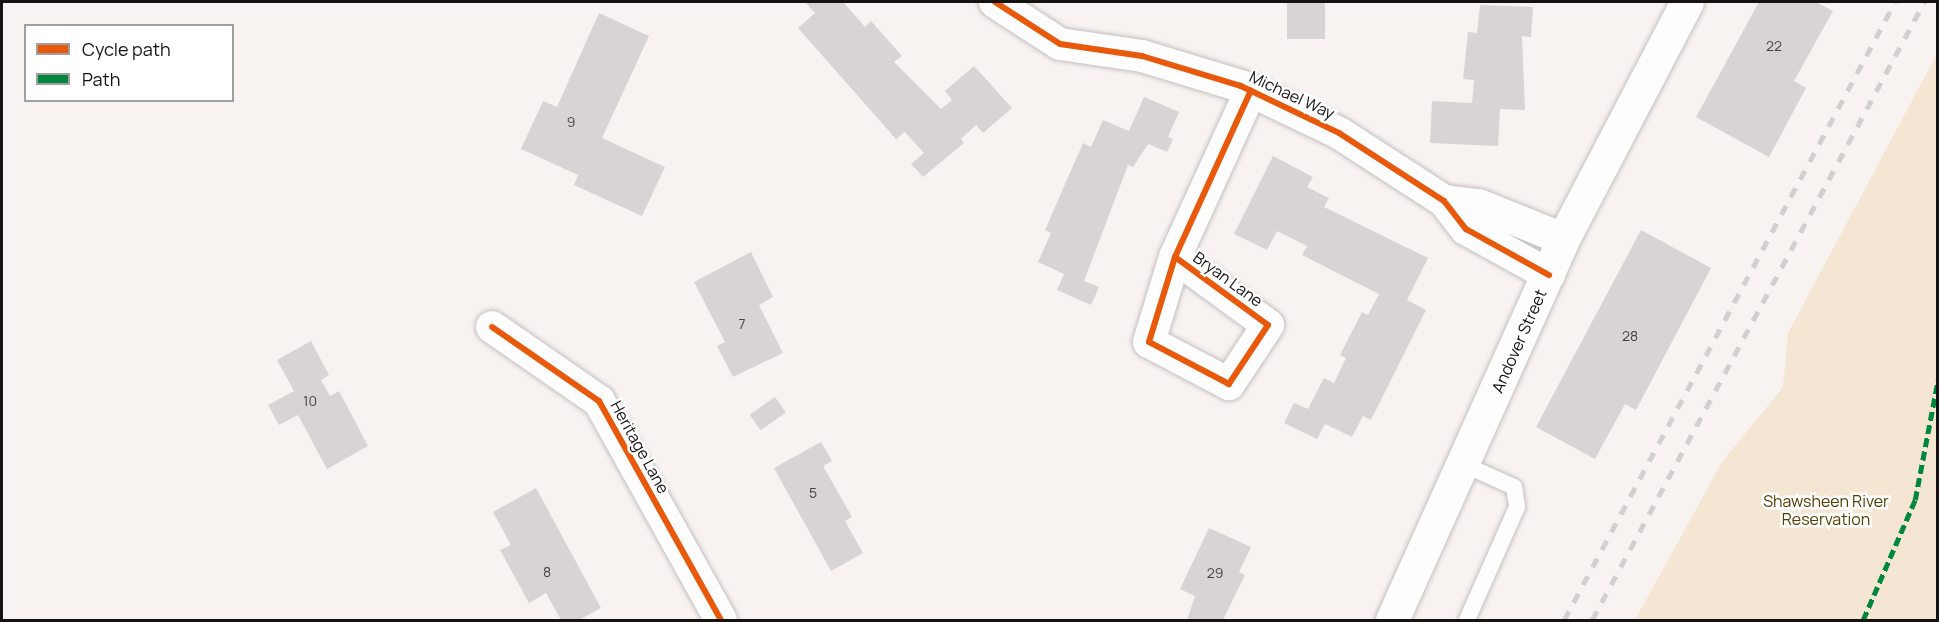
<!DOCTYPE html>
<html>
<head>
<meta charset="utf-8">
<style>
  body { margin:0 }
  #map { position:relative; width:1939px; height:622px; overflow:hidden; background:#f8f2f1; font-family:Manrope,sans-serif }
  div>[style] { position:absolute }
  .green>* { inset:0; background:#f4e6d2 }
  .building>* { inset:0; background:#d8d4d3; transform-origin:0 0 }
  .roads { filter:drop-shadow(0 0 2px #c4c0bf) drop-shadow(0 0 2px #c4c0bf) }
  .lane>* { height:16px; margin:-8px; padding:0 8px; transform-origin:8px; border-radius:8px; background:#fefdfd }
  .street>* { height:32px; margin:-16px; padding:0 16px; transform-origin:16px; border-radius:16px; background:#fefdfd }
  .secondary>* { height:33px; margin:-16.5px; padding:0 16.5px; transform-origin:16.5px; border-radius:16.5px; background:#fefdfd }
  .rail>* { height:4.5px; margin-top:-2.25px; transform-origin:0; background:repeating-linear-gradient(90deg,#d2d0cf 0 10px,transparent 0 20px) }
  .quiet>* { height:4.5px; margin-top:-2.25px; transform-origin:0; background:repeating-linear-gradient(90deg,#00873e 0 9px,transparent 0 13.5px) }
  .cycleway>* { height:6px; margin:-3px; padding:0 3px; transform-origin:3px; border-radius:3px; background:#e8590c }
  span { translate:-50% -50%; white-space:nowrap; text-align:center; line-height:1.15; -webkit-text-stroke:5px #fff; paint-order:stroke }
  .number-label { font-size:14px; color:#464242 }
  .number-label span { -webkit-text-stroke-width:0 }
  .street-label { font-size:16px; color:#151211 }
  .park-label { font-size:16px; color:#543c00 }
  .frame { position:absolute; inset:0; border:3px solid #151211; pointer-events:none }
  .legend { position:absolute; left:24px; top:24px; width:210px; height:78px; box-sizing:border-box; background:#fff; border:2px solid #a1a0a0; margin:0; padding:8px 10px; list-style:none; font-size:18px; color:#151211 }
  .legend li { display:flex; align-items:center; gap:12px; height:30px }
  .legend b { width:30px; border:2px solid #a1a0a0 }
</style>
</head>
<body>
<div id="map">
  <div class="green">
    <i style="clip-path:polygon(1937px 54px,1937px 620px,1635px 620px,1722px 462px,1783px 387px,1788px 333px)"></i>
  </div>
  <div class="building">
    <i style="clip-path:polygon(805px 2px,843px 2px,865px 27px,871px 21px,902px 56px,894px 62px,941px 109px,952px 100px,945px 91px,974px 66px,1012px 108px,983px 133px,976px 125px,961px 139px,964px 143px,923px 177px,911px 164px,924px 153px,905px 132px,896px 139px,798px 28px,815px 13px)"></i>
    <i style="left:1287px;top:2px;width:38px;height:37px"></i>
    <i style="clip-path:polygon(1759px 2px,1816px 2px,1833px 11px,1794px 81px,1806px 88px,1769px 157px,1696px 117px)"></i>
    <i style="clip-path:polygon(1480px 5px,1533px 7px,1531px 37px,1522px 36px,1525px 110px,1500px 109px,1498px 146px,1430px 143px,1432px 101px,1472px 103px,1474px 80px,1463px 79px,1468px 32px,1477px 33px)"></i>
    <i style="clip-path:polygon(599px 13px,649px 36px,602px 138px,665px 167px,642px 216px,574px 185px,578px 175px,521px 149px,543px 101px,557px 107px)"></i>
    <i style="clip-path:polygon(1144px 97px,1179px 112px,1168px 137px,1173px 139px,1167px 152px,1148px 144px,1133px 167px,1128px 165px,1084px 281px,1099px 287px,1091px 305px,1057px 290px,1064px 274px,1038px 262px,1051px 233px,1045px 230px,1083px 143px,1091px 147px,1103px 120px,1129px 131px)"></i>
    <i style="clip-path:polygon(1273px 156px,1313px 177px,1307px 187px,1329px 198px,1324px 207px,1428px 258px,1407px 300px,1426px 310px,1371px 420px,1363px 416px,1352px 437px,1325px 424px,1317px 439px,1284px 423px,1294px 403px,1308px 409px,1324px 378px,1334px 383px,1346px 358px,1340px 355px,1362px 312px,1368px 315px,1379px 294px,1302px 255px,1307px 246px,1277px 231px,1267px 250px,1234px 234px)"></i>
    <i style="clip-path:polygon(1641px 230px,1711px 268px,1636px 410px,1625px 404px,1595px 459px,1536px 427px)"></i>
    <i style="clip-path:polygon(751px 252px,773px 297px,759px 305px,783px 353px,733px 377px,717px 346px,725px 342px,694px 282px)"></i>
    <i style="clip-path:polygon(311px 341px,329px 375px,321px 380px,330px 396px,339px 391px,368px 446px,327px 469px,298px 415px,279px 425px,268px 405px,294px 391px,277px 360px)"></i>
    <i style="left:775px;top:397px;width:19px;height:31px;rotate:55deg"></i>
    <i style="clip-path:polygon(821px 442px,832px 461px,823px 466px,852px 517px,845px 521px,863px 553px,831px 571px,774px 468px)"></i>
    <i style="clip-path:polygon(536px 488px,601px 608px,579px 620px,561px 620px,546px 593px,529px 603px,500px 550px,511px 545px,493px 512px)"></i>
    <i style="clip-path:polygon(1209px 528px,1251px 547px,1239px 572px,1245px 575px,1223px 620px,1187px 620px,1195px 596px,1180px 589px)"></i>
  </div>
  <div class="roads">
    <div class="lane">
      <i style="left:1463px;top:464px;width:56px;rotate:24.3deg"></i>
      <i style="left:1514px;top:487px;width:20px;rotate:81deg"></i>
      <i style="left:1517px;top:507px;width:124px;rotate:113.9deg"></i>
    </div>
    <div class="street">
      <i style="left:995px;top:2px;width:77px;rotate:32.9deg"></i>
      <i style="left:1060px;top:44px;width:83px;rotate:8.3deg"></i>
      <i style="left:1142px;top:56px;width:103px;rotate:16.9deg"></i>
      <i style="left:1241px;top:86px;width:109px;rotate:25.6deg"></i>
      <i style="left:1339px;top:133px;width:125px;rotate:32.9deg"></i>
      <i style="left:1444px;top:201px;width:36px;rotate:52deg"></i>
      <i style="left:1466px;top:229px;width:95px;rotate:29deg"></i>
      <i style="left:1444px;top:201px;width:35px;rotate:7deg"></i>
      <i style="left:1479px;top:205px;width:91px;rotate:22deg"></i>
      <i style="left:1175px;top:257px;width:115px;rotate:36.2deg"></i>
      <i style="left:1268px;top:325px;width:71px;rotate:123.5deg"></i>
      <i style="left:1229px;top:384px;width:90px;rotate:-152.3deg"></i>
      <i style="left:1149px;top:342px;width:89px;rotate:-73deg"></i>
      <i style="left:1175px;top:257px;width:183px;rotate:-65.5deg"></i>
      <i style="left:492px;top:327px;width:130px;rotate:34.7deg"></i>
      <i style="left:599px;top:401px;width:251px;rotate:60.9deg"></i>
    </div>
    <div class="secondary">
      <i style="left:1392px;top:620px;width:418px;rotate:-65.8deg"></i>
      <i style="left:1563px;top:239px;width:267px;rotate:-62.4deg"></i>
    </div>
  </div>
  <div class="rail">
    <i style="left:1564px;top:620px;width:701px;rotate:-61.83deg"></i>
    <i style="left:1592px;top:620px;width:702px;rotate:-61.75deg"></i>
  </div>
  <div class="quiet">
    <i style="left:1863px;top:620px;width:131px;rotate:-66.6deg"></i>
    <i style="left:1915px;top:500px;width:123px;rotate:-79.2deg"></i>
  </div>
  <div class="cycleway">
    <i style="left:995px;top:2px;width:77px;rotate:32.9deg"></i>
    <i style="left:1060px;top:44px;width:83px;rotate:8.3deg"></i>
    <i style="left:1142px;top:56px;width:103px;rotate:16.9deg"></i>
    <i style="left:1241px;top:86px;width:109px;rotate:25.6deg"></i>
    <i style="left:1339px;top:133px;width:125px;rotate:32.9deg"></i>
    <i style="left:1444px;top:201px;width:36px;rotate:52deg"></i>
    <i style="left:1466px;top:229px;width:95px;rotate:29deg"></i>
    <i style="left:1175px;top:257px;width:115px;rotate:36.2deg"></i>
    <i style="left:1268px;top:325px;width:71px;rotate:123.5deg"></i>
    <i style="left:1229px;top:384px;width:90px;rotate:-152.3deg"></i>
    <i style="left:1149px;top:342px;width:89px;rotate:-73deg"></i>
    <i style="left:1175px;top:257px;width:183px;rotate:-65.5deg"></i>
    <i style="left:492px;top:327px;width:130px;rotate:34.7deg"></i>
    <i style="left:599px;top:401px;width:251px;rotate:60.9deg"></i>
  </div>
  <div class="number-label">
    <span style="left:1774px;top:46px">22</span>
    <span style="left:571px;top:122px">9</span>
    <span style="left:742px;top:324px">7</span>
    <span style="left:1630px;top:336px">28</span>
    <span style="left:310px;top:401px">10</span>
    <span style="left:813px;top:493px">5</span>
    <span style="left:547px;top:572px">8</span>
    <span style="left:1215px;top:573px">29</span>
  </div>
  <div class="street-label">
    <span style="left:1292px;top:95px;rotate:25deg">Michael Way</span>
    <span style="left:1228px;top:279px;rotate:36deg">Bryan Lane</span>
    <span style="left:1519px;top:341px;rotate:-66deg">Andover Street</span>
    <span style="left:640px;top:447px;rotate:61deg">Heritage Lane</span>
  </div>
  <div class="park-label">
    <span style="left:1826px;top:510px">Shawsheen River<br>Reservation</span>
  </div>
  <div class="frame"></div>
  <ul class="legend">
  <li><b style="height:8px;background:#e8590c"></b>Cycle path</li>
  <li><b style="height:8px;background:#00873e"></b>Path</li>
  </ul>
</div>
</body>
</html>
